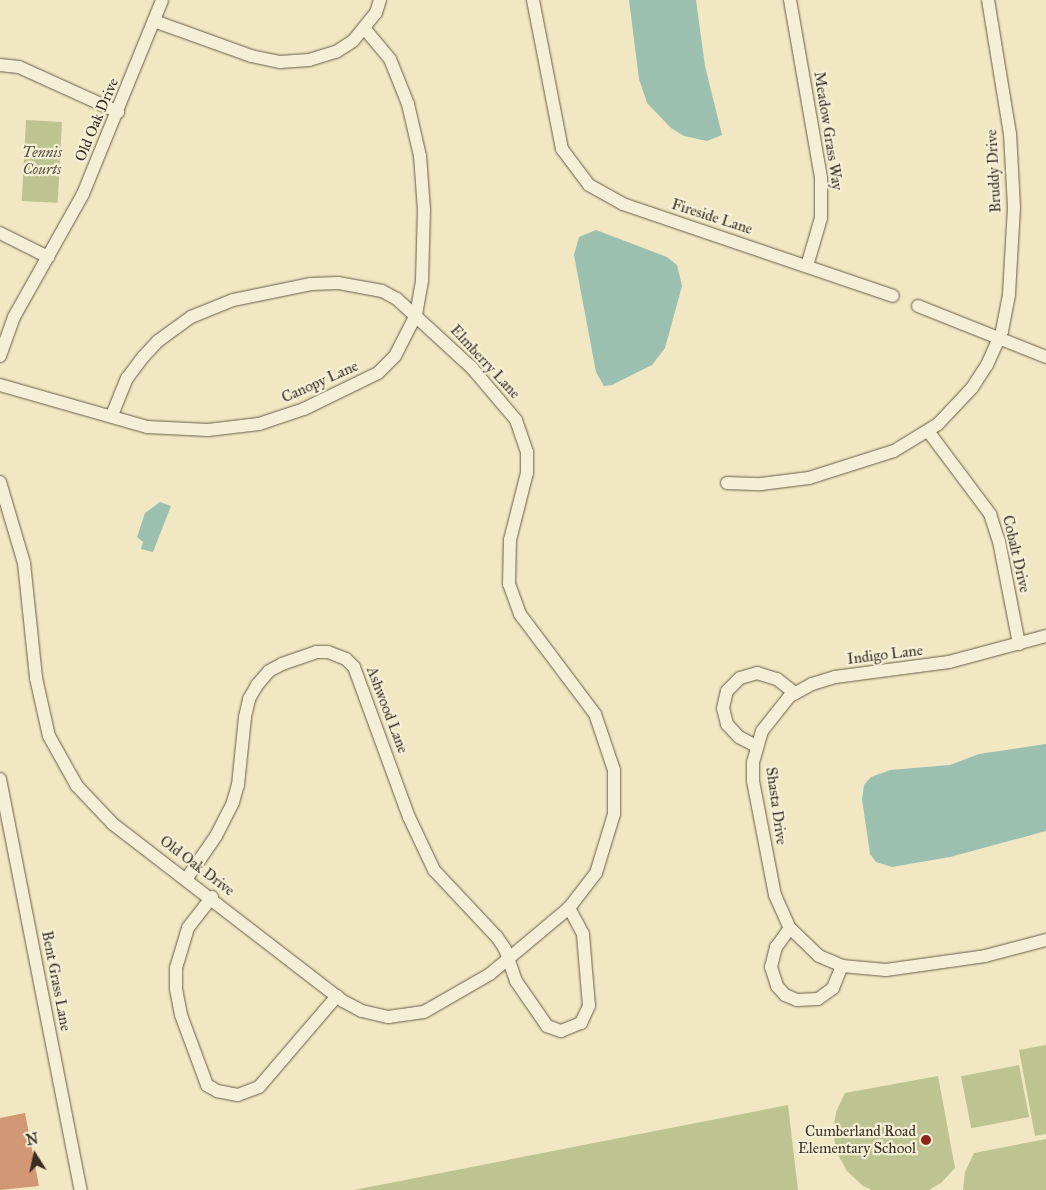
<!DOCTYPE html>
<html>
<head>
<meta charset="utf-8">
<style>
  body { margin:0 }
  #map { position:relative; width:1046px; height:1190px; overflow:hidden; background:#f1e7c2; font-family:"IM FELL Great Primer",serif }
  div>[style] { position:absolute }
  .green>* { inset:0; background:#bdc491; transform-origin:0 0 }
  .water>* { inset:0; background:#9bc0af }
  .building>* { inset:0; background:#d29775 }
  .roads { filter:drop-shadow(0 0 1px #675c4a) drop-shadow(0 0 1px #675c4a) }
  .minor>* { height:12px; margin:-6px; padding:0 6px; transform-origin:6px; border-radius:6px; background:#f6efd7 }
  .dots>* { width:14px; height:14px; translate:-50% -50%; box-sizing:border-box; border:2px solid #f6efd7; border-radius:50% }
  span { translate:-50% -50%; white-space:nowrap; text-align:center; line-height:1.15; -webkit-text-stroke:4.5px #f6efd7; paint-order:stroke }
  .street-label { font-size:15px; color:#392e22 }
  .park-label { font-size:15px; color:#5a543e; font-style:italic }
  .poi-label { font-size:15px; color:#392e22 }
  .right { translate:-100% -50%; text-align:right }
  .north { position:absolute; left:10px; top:1130px; width:50px; height:50px; -webkit-text-stroke:4px #f6efd7; paint-order:stroke; rotate:350deg; font-size:14px; font-weight:700; line-height:20px; text-align:center; color:#392e22 }
  .north::after { content:''; display:block; margin:auto; width:18px; height:22px; background:#392e22; clip-path:polygon(50% 0,100% 100%,50% 72%,0 100%) }
</style>
</head>
<body>
<div id="map">
  <div class="green">
    <i style="left:26px;top:120px;width:36px;height:81px;rotate:3deg"></i>
    <i style="clip-path:polygon(1046px 1045px,1046px 1134px,1035px 1136px,1019px 1050px)"></i>
    <i style="left:1019px;top:1065px;width:53px;height:59px;rotate:79deg"></i>
    <i style="clip-path:polygon(938px 1076px,955px 1168px,941px 1183px,929px 1190px,872px 1190px,863px 1186px,847px 1171px,837px 1153px,833px 1133px,836px 1112px,845px 1093px)"></i>
    <i style="clip-path:polygon(788px 1105px,798px 1190px,354px 1190px)"></i>
    <i style="clip-path:polygon(1046px 1139px,1046px 1190px,963px 1190px,965px 1172px,974px 1153px)"></i>
  </div>
  <div class="water">
    <i style="clip-path:polygon(629px 0,696px 0,705px 66px,722px 135px,707px 141px,684px 136px,671px 128px,647px 103px,639px 79px)"></i>
    <i style="clip-path:polygon(596px 230px,667px 257px,677px 265px,682px 286px,665px 348px,652px 365px,612px 385px,604px 386px,596px 372px,574px 255px,579px 237px)"></i>
    <i style="clip-path:polygon(160px 502px,171px 506px,153px 552px,141px 549px,143px 542px,137px 537px,145px 513px)"></i>
    <i style="clip-path:polygon(1046px 744px,1046px 831px,950px 857px,892px 867px,876px 862px,870px 854px,862px 799px,864px 785px,871px 777px,890px 770px,950px 765px,979px 754px)"></i>
  </div>
  <div class="building">
    <i style="clip-path:polygon(25px 1113px,39px 1186px,0 1190px,0 1118px)"></i>
  </div>
  <div class="roads">
    <div class="minor">
      <i style="left:533px;top:0;width:152px;rotate:79deg"></i>
      <i style="left:562px;top:149px;width:45px;rotate:53.1deg"></i>
      <i style="left:589px;top:185px;width:39px;rotate:29deg"></i>
      <i style="left:623px;top:204px;width:285px;rotate:18.8deg"></i>
      <i style="left:790px;top:0;width:181px;rotate:80.1deg"></i>
      <i style="left:821px;top:178px;width:40px;rotate:90deg"></i>
      <i style="left:821px;top:218px;width:50px;rotate:106.3deg"></i>
      <i style="left:154px;top:21px;width:103px;rotate:19.8deg"></i>
      <i style="left:251px;top:56px;width:30px;rotate:12deg"></i>
      <i style="left:280px;top:62px;width:29px;rotate:-4deg"></i>
      <i style="left:309px;top:60px;width:28px;rotate:-17deg"></i>
      <i style="left:336px;top:52px;width:20px;rotate:-33deg"></i>
      <i style="left:353px;top:41px;width:36px;rotate:-51deg"></i>
      <i style="left:376px;top:13px;width:14px;rotate:-73deg"></i>
      <i style="left:0;top:65px;width:19px;rotate:6deg"></i>
      <i style="left:19px;top:67px;width:109px;rotate:24.4deg"></i>
      <i style="left:0;top:233px;width:54px;rotate:26.6deg"></i>
      <i style="left:918px;top:306px;width:138px;rotate:21.7deg"></i>
      <i style="left:0;top:356px;width:41px;rotate:-70.3deg"></i>
      <i style="left:14px;top:317px;width:141px;rotate:-60.7deg"></i>
      <i style="left:83px;top:194px;width:209px;rotate:-67.8deg"></i>
      <i style="left:0;top:385px;width:153px;rotate:15.9deg"></i>
      <i style="left:147px;top:427px;width:61px;rotate:2.8deg"></i>
      <i style="left:208px;top:430px;width:51px;rotate:-6.7deg"></i>
      <i style="left:259px;top:424px;width:47px;rotate:-18.4deg"></i>
      <i style="left:304px;top:409px;width:82px;rotate:-25.9deg"></i>
      <i style="left:378px;top:373px;width:24px;rotate:-45deg"></i>
      <i style="left:395px;top:356px;width:46px;rotate:-62.9deg"></i>
      <i style="left:416px;top:315px;width:36px;rotate:-80deg"></i>
      <i style="left:422px;top:280px;width:70px;rotate:-88.4deg"></i>
      <i style="left:424px;top:210px;width:54px;rotate:-94.2deg"></i>
      <i style="left:420px;top:156px;width:53px;rotate:-103deg"></i>
      <i style="left:408px;top:104px;width:48px;rotate:-111.8deg"></i>
      <i style="left:390px;top:59px;width:39px;rotate:-130deg"></i>
      <i style="left:928px;top:431px;width:104px;rotate:53.2deg"></i>
      <i style="left:990px;top:514px;width:28px;rotate:72deg"></i>
      <i style="left:999px;top:541px;width:105px;rotate:79deg"></i>
      <i style="left:0;top:482px;width:84px;rotate:73.5deg"></i>
      <i style="left:24px;top:563px;width:116px;rotate:84deg"></i>
      <i style="left:36px;top:678px;width:59px;rotate:77.4deg"></i>
      <i style="left:49px;top:736px;width:57px;rotate:60.8deg"></i>
      <i style="left:77px;top:786px;width:52px;rotate:46.5deg"></i>
      <i style="left:113px;top:824px;width:290px;rotate:37.6deg"></i>
      <i style="left:343px;top:1001px;width:21px;rotate:28deg"></i>
      <i style="left:362px;top:1011px;width:27px;rotate:13deg"></i>
      <i style="left:388px;top:1017px;width:36px;rotate:-8deg"></i>
      <i style="left:424px;top:1012px;width:76px;rotate:-29.9deg"></i>
      <i style="left:490px;top:974px;width:103px;rotate:-39.9deg"></i>
      <i style="left:569px;top:908px;width:44px;rotate:-52.4deg"></i>
      <i style="left:596px;top:873px;width:62px;rotate:-73deg"></i>
      <i style="left:614px;top:814px;width:44px;rotate:-90deg"></i>
      <i style="left:614px;top:770px;width:59px;rotate:-108.7deg"></i>
      <i style="left:595px;top:714px;width:125px;rotate:-126.9deg"></i>
      <i style="left:520px;top:614px;width:32px;rotate:-110deg"></i>
      <i style="left:509px;top:584px;width:44px;rotate:-88.7deg"></i>
      <i style="left:510px;top:540px;width:69px;rotate:-75.8deg"></i>
      <i style="left:527px;top:473px;width:21px;rotate:-90deg"></i>
      <i style="left:527px;top:452px;width:34px;rotate:-109deg"></i>
      <i style="left:516px;top:420px;width:68px;rotate:-130.2deg"></i>
      <i style="left:472px;top:368px;width:102px;rotate:-137.4deg"></i>
      <i style="left:397px;top:299px;width:17px;rotate:-152deg"></i>
      <i style="left:382px;top:291px;width:45px;rotate:-169.7deg"></i>
      <i style="left:338px;top:283px;width:27px;rotate:178deg"></i>
      <i style="left:311px;top:284px;width:80px;rotate:168.4deg"></i>
      <i style="left:233px;top:300px;width:45px;rotate:158deg"></i>
      <i style="left:191px;top:317px;width:41px;rotate:144deg"></i>
      <i style="left:158px;top:341px;width:22px;rotate:133deg"></i>
      <i style="left:143px;top:357px;width:26px;rotate:127deg"></i>
      <i style="left:127px;top:378px;width:40px;rotate:112deg"></i>
      <i style="left:727px;top:483px;width:34px;rotate:2deg"></i>
      <i style="left:761px;top:484px;width:48px;rotate:-7.1deg"></i>
      <i style="left:809px;top:478px;width:89px;rotate:-17.6deg"></i>
      <i style="left:894px;top:451px;width:52px;rotate:-31.5deg"></i>
      <i style="left:938px;top:424px;width:50px;rotate:-46.6deg"></i>
      <i style="left:972px;top:388px;width:27px;rotate:-57deg"></i>
      <i style="left:987px;top:365px;width:37px;rotate:-66deg"></i>
      <i style="left:1002px;top:331px;width:38px;rotate:-79deg"></i>
      <i style="left:1009px;top:294px;width:87px;rotate:-86.7deg"></i>
      <i style="left:1014px;top:207px;width:73px;rotate:-93.1deg"></i>
      <i style="left:1010px;top:134px;width:136px;rotate:-99.3deg"></i>
      <i style="left:1046px;top:636px;width:100px;rotate:165deg"></i>
      <i style="left:949px;top:662px;width:115px;rotate:172.5deg"></i>
      <i style="left:835px;top:677px;width:24px;rotate:163deg"></i>
      <i style="left:812px;top:684px;width:26px;rotate:151deg"></i>
      <i style="left:789px;top:697px;width:43px;rotate:128.5deg"></i>
      <i style="left:762px;top:731px;width:32px;rotate:106deg"></i>
      <i style="left:753px;top:762px;width:19px;rotate:90deg"></i>
      <i style="left:753px;top:781px;width:116px;rotate:79.1deg"></i>
      <i style="left:775px;top:895px;width:36px;rotate:66deg"></i>
      <i style="left:790px;top:928px;width:40px;rotate:44deg"></i>
      <i style="left:819px;top:956px;width:25px;rotate:23deg"></i>
      <i style="left:842px;top:966px;width:44px;rotate:5.2deg"></i>
      <i style="left:886px;top:970px;width:100px;rotate:-8deg"></i>
      <i style="left:985px;top:956px;width:63px;rotate:-14.7deg"></i>
      <i style="left:756px;top:746px;width:19px;rotate:-152deg"></i>
      <i style="left:739px;top:737px;width:18px;rotate:-133deg"></i>
      <i style="left:727px;top:724px;width:16px;rotate:-104deg"></i>
      <i style="left:723px;top:708px;width:17px;rotate:-77deg"></i>
      <i style="left:727px;top:691px;width:18px;rotate:-45deg"></i>
      <i style="left:740px;top:678px;width:18px;rotate:-16deg"></i>
      <i style="left:757px;top:673px;width:21px;rotate:17deg"></i>
      <i style="left:777px;top:679px;width:23px;rotate:38deg"></i>
      <i style="left:0;top:779px;width:419px;rotate:78.9deg"></i>
      <i style="left:187px;top:878px;width:51px;rotate:-55.4deg"></i>
      <i style="left:216px;top:836px;width:38px;rotate:-63deg"></i>
      <i style="left:233px;top:802px;width:18px;rotate:-74deg"></i>
      <i style="left:238px;top:785px;width:68px;rotate:-84.1deg"></i>
      <i style="left:245px;top:717px;width:18px;rotate:-77deg"></i>
      <i style="left:249px;top:699px;width:16px;rotate:-60deg"></i>
      <i style="left:257px;top:685px;width:18px;rotate:-49deg"></i>
      <i style="left:269px;top:671px;width:15px;rotate:-28deg"></i>
      <i style="left:282px;top:664px;width:36px;rotate:-19deg"></i>
      <i style="left:316px;top:652px;width:12px"></i>
      <i style="left:328px;top:652px;width:19px;rotate:21deg"></i>
      <i style="left:346px;top:659px;width:11px;rotate:45deg"></i>
      <i style="left:354px;top:667px;width:160px;rotate:69.9deg"></i>
      <i style="left:409px;top:817px;width:59px;rotate:64.7deg"></i>
      <i style="left:434px;top:870px;width:92px;rotate:46.8deg"></i>
      <i style="left:497px;top:937px;width:14px;rotate:56deg"></i>
      <i style="left:505px;top:949px;width:34px;rotate:71deg"></i>
      <i style="left:516px;top:981px;width:55px;rotate:55.4deg"></i>
      <i style="left:547px;top:1026px;width:15px;rotate:20deg"></i>
      <i style="left:561px;top:1031px;width:22px;rotate:-22deg"></i>
      <i style="left:581px;top:1023px;width:19px;rotate:-65deg"></i>
      <i style="left:589px;top:1006px;width:72px;rotate:-94.8deg"></i>
      <i style="left:583px;top:934px;width:30px;rotate:-118deg"></i>
      <i style="left:212px;top:897px;width:39px;rotate:128deg"></i>
      <i style="left:188px;top:928px;width:42px;rotate:106.7deg"></i>
      <i style="left:176px;top:968px;width:21px;rotate:90deg"></i>
      <i style="left:176px;top:989px;width:26px;rotate:79deg"></i>
      <i style="left:181px;top:1015px;width:75px;rotate:69.6deg"></i>
      <i style="left:207px;top:1085px;width:12px;rotate:31deg"></i>
      <i style="left:217px;top:1091px;width:21px;rotate:11deg"></i>
      <i style="left:238px;top:1095px;width:22px;rotate:-21deg"></i>
      <i style="left:259px;top:1087px;width:120px;rotate:-49.4deg"></i>
      <i style="left:790px;top:928px;width:24px;rotate:126deg"></i>
      <i style="left:776px;top:947px;width:21px;rotate:104deg"></i>
      <i style="left:771px;top:967px;width:20px;rotate:72deg"></i>
      <i style="left:777px;top:986px;width:12px;rotate:48deg"></i>
      <i style="left:785px;top:995px;width:13px;rotate:23deg"></i>
      <i style="left:797px;top:1000px;width:21px;rotate:-3deg"></i>
      <i style="left:818px;top:999px;width:19px;rotate:-36deg"></i>
      <i style="left:833px;top:988px;width:24px;rotate:-68deg"></i>
    </div>
  </div>
  <div class="dots">
    <i style="left:926px;top:1140px;background:#8f2418"></i>
  </div>
  <div class="street-label">
    <span style="left:97px;top:120px;rotate:-67deg">Old Oak Drive</span>
    <span style="left:828px;top:131px;rotate:81deg">Meadow Grass Way</span>
    <span style="left:994px;top:171px;rotate:-93deg">Bruddy Drive</span>
    <span style="left:712px;top:217px;rotate:18deg">Fireside Lane</span>
    <span style="left:485px;top:362px;rotate:47deg">Elmberry Lane</span>
    <span style="left:320px;top:382px;rotate:-24deg">Canopy Lane</span>
    <span style="left:1016px;top:554px;rotate:77deg">Cobalt Drive</span>
    <span style="left:885px;top:655px;rotate:-7deg">Indigo Lane</span>
    <span style="left:387px;top:710px;rotate:69deg">Ashwood Lane</span>
    <span style="left:776px;top:806px;rotate:82deg">Shasta Drive</span>
    <span style="left:197px;top:866px;rotate:37deg">Old Oak Drive</span>
    <span style="left:56px;top:981px;rotate:79deg">Bent Grass Lane</span>
  </div>
  <div class="park-label">
    <span style="left:42px;top:161px">Tennis<br>Courts</span>
  </div>
  <div class="poi-label">
    <span class="right" style="left:916px;top:1140px">Cumberland Road<br>Elementary School</span>
  </div>
  <div class="north">N</div>
</div>
</body>
</html>
